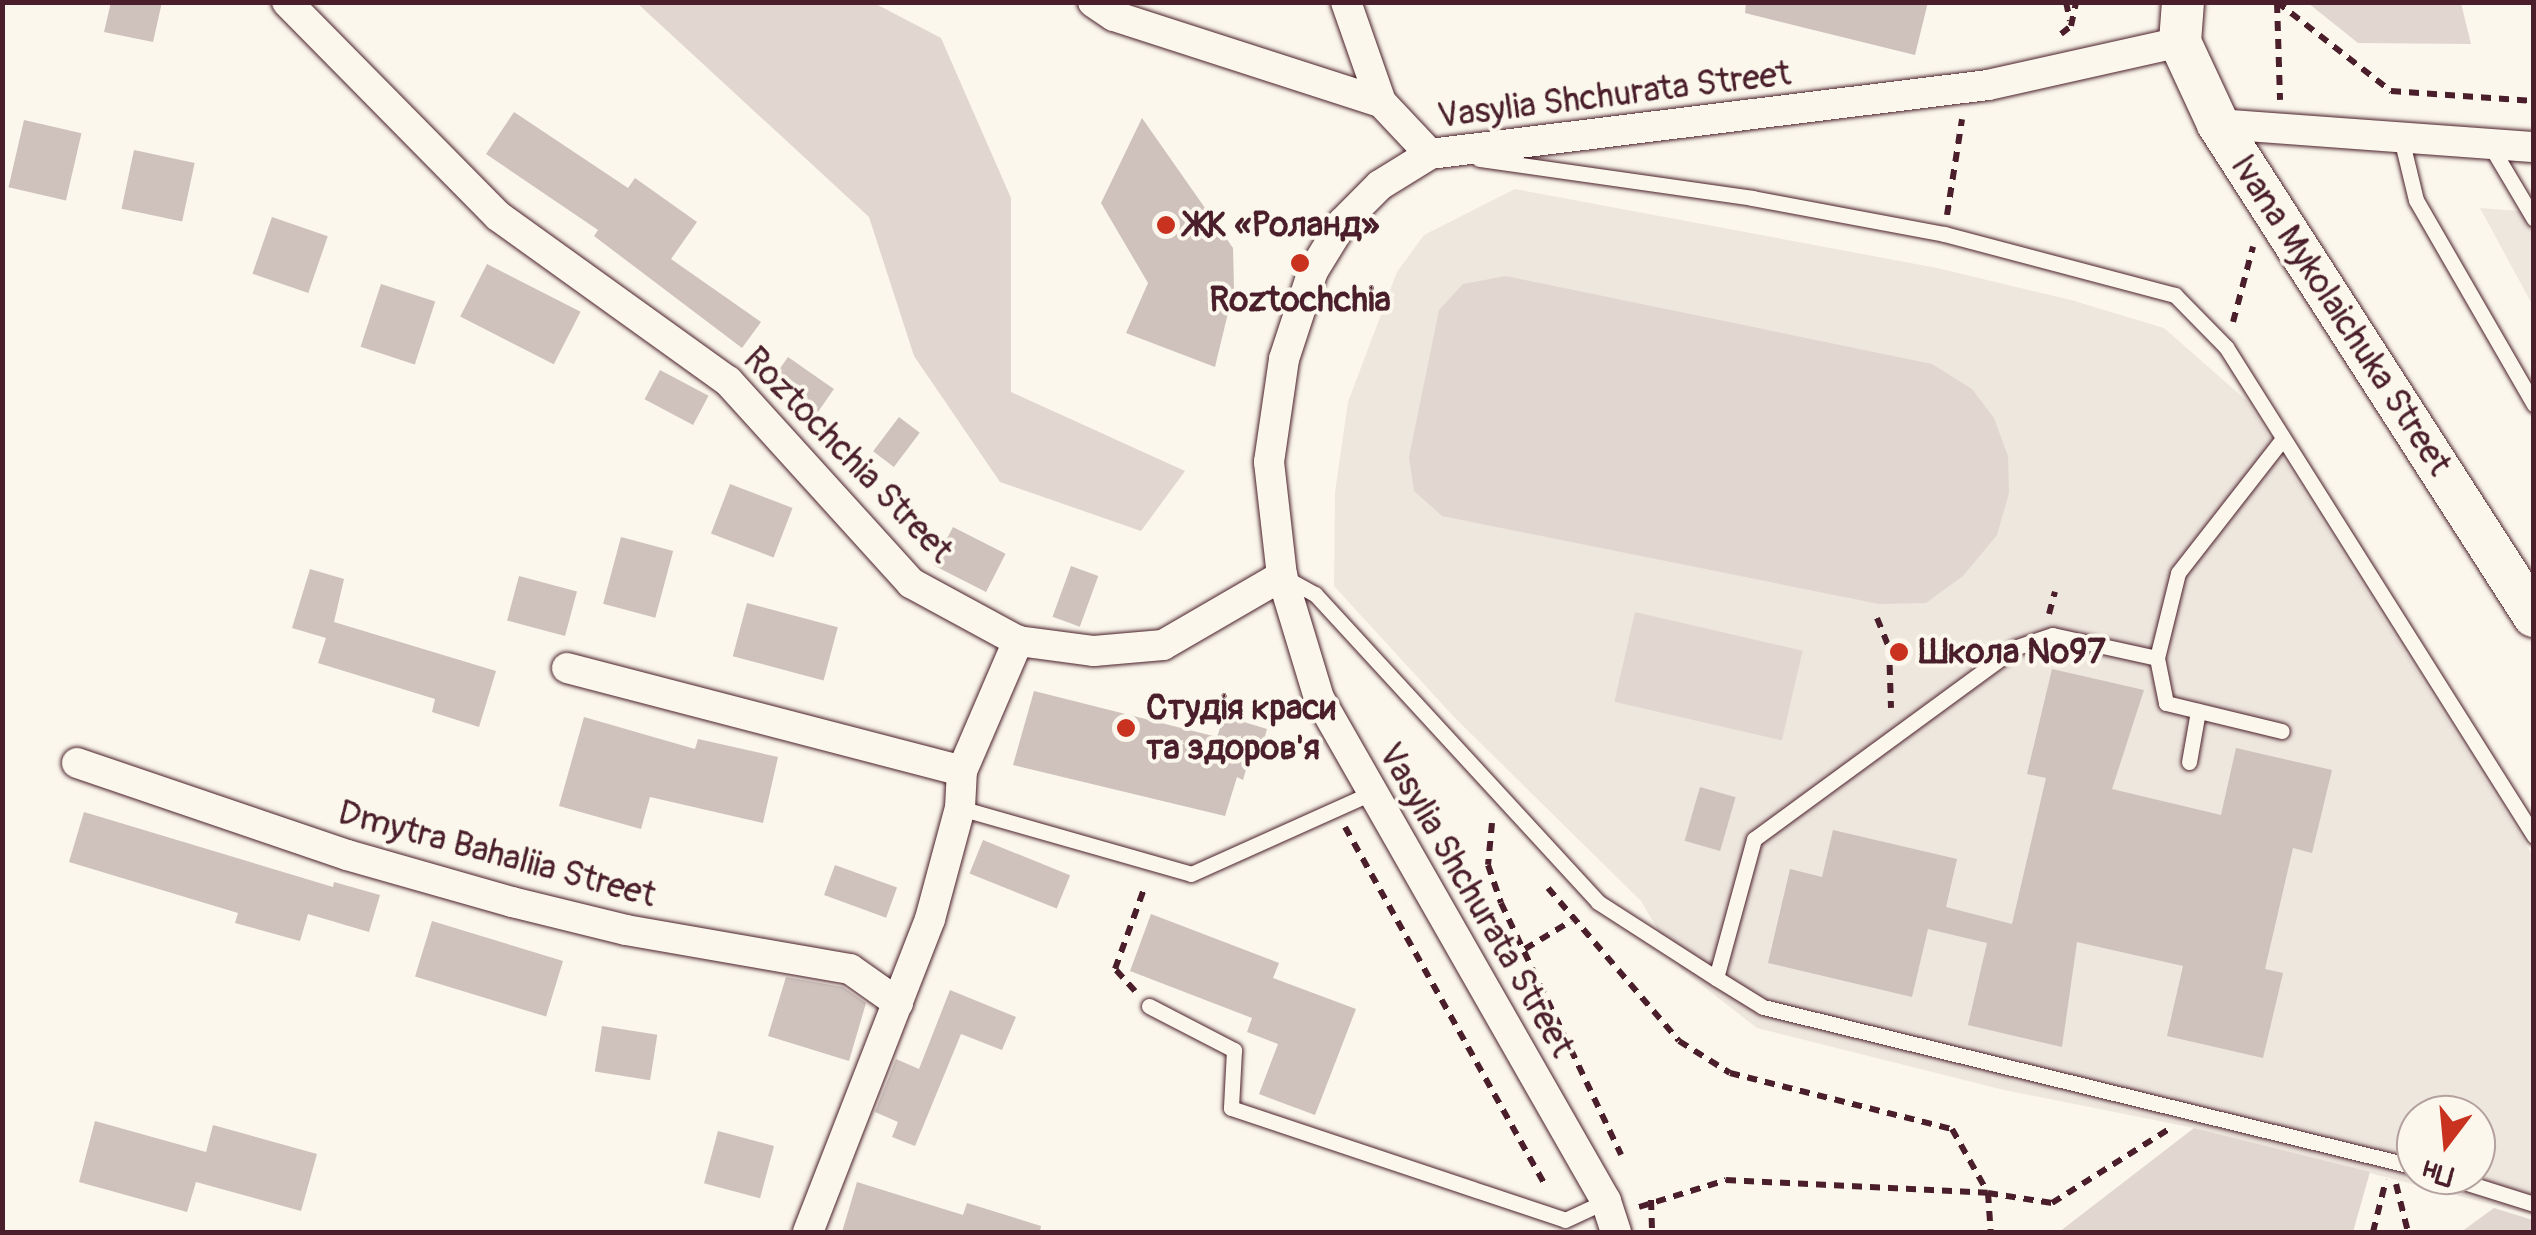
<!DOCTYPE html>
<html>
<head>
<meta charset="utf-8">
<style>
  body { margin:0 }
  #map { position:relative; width:2536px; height:1235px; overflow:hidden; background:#fbf7ec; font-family:Pangolin,sans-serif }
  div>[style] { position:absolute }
  .built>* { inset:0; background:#eee7de }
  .green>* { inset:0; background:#e2d7d0; transform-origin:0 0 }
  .building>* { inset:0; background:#cfc2bc; transform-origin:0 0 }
  .path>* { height:6px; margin-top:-3px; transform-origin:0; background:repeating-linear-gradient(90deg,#4a1f2b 0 10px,transparent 0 18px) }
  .roads { filter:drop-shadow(0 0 2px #4a1f2b) drop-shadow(0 0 2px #4a1f2b) }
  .lane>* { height:15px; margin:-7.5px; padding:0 7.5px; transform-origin:7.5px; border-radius:7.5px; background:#fbf7ec }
  .street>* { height:30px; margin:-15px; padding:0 15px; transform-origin:15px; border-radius:15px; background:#fbf7ec }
  .secondary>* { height:42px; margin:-21px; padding:0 21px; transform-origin:21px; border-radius:21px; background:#fbf7ec }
  .dots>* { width:28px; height:28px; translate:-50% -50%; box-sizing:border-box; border:5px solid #fbf7ec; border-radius:50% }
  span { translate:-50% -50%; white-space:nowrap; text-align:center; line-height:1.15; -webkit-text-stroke:8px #fbf7ec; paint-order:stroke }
  .street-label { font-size:35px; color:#4a1f2b }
  .poi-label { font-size:35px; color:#4a1f2b; font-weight:700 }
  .left { translate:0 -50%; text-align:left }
  .frame { position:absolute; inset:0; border:5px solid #4a1f2b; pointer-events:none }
  .north { position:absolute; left:2396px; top:1095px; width:100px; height:100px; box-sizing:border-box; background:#fbf7ec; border:2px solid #b4a19f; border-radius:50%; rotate:196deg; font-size:28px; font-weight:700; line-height:40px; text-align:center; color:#4a1f2b }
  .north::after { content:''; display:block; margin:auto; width:35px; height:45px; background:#c8321e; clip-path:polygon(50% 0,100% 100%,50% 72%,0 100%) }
</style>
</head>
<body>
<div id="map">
  <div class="built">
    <i style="clip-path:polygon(evenodd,1515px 189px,1937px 268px,2071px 300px,2164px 328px,2246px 400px,2533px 856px,2533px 1215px,2194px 1128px,2004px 1090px,1757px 1028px,1681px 969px,1641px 901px,1454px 717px,1334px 586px,1335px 492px,1348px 402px,1397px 272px,1424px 235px,1515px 189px,2416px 1115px,2476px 1115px,2476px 1175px,2416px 1175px,2416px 1115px)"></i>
    <i style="clip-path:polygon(2480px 208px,2533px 212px,2533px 306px)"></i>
  </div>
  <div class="green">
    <i style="clip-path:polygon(637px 3px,874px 3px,941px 38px,1011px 198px,1011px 392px,1185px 471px,1141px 531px,1000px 482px,914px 356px,869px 217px)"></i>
    <i style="clip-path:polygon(2308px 3px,2461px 3px,2471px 44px,2358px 43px)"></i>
    <i style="clip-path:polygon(1506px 276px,1932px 364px,1972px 389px,1994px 418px,2008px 456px,2009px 493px,1997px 535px,1963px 576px,1926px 603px,1879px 604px,1442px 516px,1414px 491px,1409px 457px,1439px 310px,1463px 284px)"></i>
    <i style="left:1635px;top:612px;width:172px;height:92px;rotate:13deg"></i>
    <i style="clip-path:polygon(2194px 1128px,2370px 1172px,2353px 1232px,2059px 1232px)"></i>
    <i style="clip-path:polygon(2494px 1208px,2533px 1220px,2533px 1232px,2461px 1232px)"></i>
  </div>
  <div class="building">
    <i style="clip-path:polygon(111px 2px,162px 2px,153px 42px,104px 32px)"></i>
    <i style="clip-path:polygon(1746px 2px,1928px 2px,1915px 55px,1745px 13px)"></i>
    <i style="clip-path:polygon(514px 112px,628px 188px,635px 178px,697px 222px,671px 259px,761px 322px,742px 348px,594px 236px,598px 230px,486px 154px)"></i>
    <i style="clip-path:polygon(1142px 118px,1233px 248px,1234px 288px,1215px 367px,1126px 333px,1148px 283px,1101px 203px)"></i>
    <i style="left:24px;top:120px;width:59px;height:69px;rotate:13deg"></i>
    <i style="left:134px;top:150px;width:62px;height:60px;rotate:12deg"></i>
    <i style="left:272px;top:217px;width:59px;height:60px;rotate:19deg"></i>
    <i style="left:487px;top:264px;width:105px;height:59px;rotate:27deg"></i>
    <i style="left:381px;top:284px;width:57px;height:66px;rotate:18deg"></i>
    <i style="left:788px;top:357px;width:56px;height:29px;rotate:35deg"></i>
    <i style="left:660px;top:370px;width:55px;height:33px;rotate:28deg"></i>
    <i style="left:899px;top:417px;width:26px;height:43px;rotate:37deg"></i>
    <i style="left:730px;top:484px;width:67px;height:53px;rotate:21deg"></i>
    <i style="left:953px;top:527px;width:59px;height:43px;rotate:27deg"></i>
    <i style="left:621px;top:537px;width:54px;height:69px;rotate:15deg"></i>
    <i style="left:1071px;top:566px;width:29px;height:54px;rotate:20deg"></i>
    <i style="clip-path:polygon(310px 569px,344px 579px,334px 622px,496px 671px,479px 727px,432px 712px,435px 699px,318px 663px,326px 638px,292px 628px)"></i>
    <i style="left:519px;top:576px;width:60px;height:46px;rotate:15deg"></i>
    <i style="left:747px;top:603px;width:94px;height:55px;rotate:15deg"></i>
    <i style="clip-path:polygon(2052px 669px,2144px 690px,2112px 789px,2221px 815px,2236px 748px,2332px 770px,2312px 853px,2293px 848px,2265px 969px,2283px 973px,2263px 1058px,2167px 1036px,2183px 966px,2077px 942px,2062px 1047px,1968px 1025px,1987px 943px,1928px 929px,1912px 997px,1768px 963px,1790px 869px,1822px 877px,1833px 830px,1957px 859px,1946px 907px,2012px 924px,2046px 778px,2027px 774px)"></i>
    <i style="clip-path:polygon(1034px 691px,1217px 737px,1224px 716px,1267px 729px,1259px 758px,1250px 756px,1243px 780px,1237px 777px,1225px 816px,1013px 765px)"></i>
    <i style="clip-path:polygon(584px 717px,695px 749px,698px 739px,778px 757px,763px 823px,650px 797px,641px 829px,559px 806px)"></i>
    <i style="left:1700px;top:787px;width:37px;height:56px;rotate:16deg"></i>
    <i style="clip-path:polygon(84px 812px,333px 887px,334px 882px,380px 895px,369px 932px,308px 914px,300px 941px,235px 923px,238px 913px,69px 862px)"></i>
    <i style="left:983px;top:840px;width:94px;height:36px;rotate:22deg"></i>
    <i style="left:835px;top:865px;width:66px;height:32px;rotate:20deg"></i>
    <i style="clip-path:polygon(1151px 914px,1279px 963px,1273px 978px,1356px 1009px,1315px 1115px,1259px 1094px,1278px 1044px,1247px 1032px,1252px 1018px,1130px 971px)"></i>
    <i style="left:432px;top:921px;width:137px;height:58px;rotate:17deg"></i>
    <i style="clip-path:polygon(786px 977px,843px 987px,866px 1003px,849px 1061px,768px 1036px)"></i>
    <i style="clip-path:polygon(950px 990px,1016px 1017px,1002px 1050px,961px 1034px,915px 1146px,892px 1137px,898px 1122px,875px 1112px,896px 1059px,919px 1069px)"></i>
    <i style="left:602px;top:1026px;width:56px;height:46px;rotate:9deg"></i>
    <i style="clip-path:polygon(95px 1121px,206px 1152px,213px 1125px,317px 1154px,301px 1211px,196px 1182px,187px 1212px,79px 1182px)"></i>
    <i style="left:718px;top:1131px;width:58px;height:54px;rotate:15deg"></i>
    <i style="clip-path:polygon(857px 1182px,963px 1215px,967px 1203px,1041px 1226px,1040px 1232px,842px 1232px)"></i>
  </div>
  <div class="path">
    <i style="left:2066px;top:2px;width:19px;rotate:78deg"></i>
    <i style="left:2277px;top:2px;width:145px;rotate:38deg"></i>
    <i style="left:2391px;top:91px;width:143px;rotate:4deg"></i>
    <i style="left:2277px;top:3px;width:97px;rotate:88.2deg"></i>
    <i style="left:2061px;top:34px;width:13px;rotate:-39deg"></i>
    <i style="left:2071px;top:26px;width:25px;rotate:-78deg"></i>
    <i style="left:1947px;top:215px;width:97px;rotate:-81.1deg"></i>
    <i style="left:2233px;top:322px;width:78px;rotate:-75.1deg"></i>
    <i style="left:2049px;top:614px;width:23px;rotate:-75deg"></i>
    <i style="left:1877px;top:618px;width:31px;rotate:68deg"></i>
    <i style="left:1889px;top:647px;width:61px;rotate:88.1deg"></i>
    <i style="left:1492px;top:823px;width:42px;rotate:95.4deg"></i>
    <i style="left:1488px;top:865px;width:40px;rotate:71.1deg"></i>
    <i style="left:1501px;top:903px;width:279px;rotate:64.5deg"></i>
    <i style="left:1345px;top:827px;width:412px;rotate:60.8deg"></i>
    <i style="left:1548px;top:888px;width:201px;rotate:49.4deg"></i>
    <i style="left:1679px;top:1041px;width:60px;rotate:32.1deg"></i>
    <i style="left:1730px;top:1073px;width:229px;rotate:14.2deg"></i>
    <i style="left:1952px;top:1129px;width:73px;rotate:60.6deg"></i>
    <i style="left:1988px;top:1193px;width:39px;rotate:86deg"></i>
    <i style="left:1525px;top:949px;width:54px;rotate:-31.3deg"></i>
    <i style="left:1135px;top:991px;width:30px;rotate:-132deg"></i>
    <i style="left:1115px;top:969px;width:88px;rotate:-70.1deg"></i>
    <i style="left:2396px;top:1184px;width:49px;rotate:76deg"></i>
    <i style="left:1651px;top:1200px;width:32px;rotate:88deg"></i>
    <i style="left:1639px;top:1207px;width:91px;rotate:-17.2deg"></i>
    <i style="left:1726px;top:1180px;width:262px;rotate:2.8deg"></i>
    <i style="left:1988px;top:1193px;width:65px;rotate:8.9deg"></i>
    <i style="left:2052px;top:1203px;width:138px;rotate:-32.3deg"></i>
    <i style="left:2373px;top:1232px;width:54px;rotate:-76deg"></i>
  </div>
  <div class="roads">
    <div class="lane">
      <i style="left:2401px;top:138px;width:64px;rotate:76.4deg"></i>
      <i style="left:2416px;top:200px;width:236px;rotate:60deg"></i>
      <i style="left:2490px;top:145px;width:86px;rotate:59.3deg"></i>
      <i style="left:1479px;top:159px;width:276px;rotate:8.1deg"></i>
      <i style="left:1752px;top:198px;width:195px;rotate:10.6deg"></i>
      <i style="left:1944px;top:234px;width:239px;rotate:14.8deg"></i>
      <i style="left:2175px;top:295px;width:73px;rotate:45.6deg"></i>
      <i style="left:2226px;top:347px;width:578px;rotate:57.79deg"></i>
      <i style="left:2281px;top:441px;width:167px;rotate:128deg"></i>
      <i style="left:2178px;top:573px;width:88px;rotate:103.9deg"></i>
      <i style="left:2157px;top:658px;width:107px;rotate:-167.6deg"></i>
      <i style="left:2052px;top:635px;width:39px;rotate:161deg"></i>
      <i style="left:2015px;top:648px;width:323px;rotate:143.8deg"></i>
      <i style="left:1754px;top:839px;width:144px;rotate:105.3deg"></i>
      <i style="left:1716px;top:978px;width:55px;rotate:31.7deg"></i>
      <i style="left:1763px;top:1007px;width:672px;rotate:13.77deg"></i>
      <i style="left:1282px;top:576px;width:38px;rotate:29deg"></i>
      <i style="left:1315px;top:594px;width:418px;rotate:47.4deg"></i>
      <i style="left:1598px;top:902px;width:140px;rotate:32.8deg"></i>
      <i style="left:2157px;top:658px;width:46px;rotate:78.7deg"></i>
      <i style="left:2166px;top:703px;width:119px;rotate:13.6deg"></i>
      <i style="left:2189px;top:762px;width:52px;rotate:-80deg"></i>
      <i style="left:960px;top:808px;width:240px;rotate:15.9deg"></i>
      <i style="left:1191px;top:874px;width:197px;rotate:-24.2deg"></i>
      <i style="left:1149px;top:1006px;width:96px;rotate:27.4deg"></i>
      <i style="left:1234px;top:1050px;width:58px;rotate:93deg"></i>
      <i style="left:1231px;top:1108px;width:352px;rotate:18.5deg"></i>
      <i style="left:1565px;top:1220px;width:45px;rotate:-24.9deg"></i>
      <i style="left:2442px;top:1175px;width:96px;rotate:17.5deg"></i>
    </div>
    <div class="street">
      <i style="left:287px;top:2px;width:301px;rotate:45.4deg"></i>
      <i style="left:498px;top:216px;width:283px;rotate:35.7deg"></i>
      <i style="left:728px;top:381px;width:273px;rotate:47.8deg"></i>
      <i style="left:911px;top:583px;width:122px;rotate:28.5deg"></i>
      <i style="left:1018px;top:641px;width:77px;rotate:7.5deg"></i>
      <i style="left:1094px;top:651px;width:69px;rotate:-5deg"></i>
      <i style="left:1163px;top:645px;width:138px;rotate:-30.1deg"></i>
      <i style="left:1093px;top:2px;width:25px;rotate:34deg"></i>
      <i style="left:1114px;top:16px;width:281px;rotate:17.9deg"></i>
      <i style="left:1381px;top:102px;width:71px;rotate:46.7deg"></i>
      <i style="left:1346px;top:2px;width:106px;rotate:70.7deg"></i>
      <i style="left:2218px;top:124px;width:317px;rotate:4.2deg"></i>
      <i style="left:567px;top:668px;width:408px;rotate:14.6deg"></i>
      <i style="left:77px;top:763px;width:285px;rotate:18.8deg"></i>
      <i style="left:347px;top:855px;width:172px;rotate:15.9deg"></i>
      <i style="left:512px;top:902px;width:117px;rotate:13.8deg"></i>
      <i style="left:626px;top:930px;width:227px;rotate:9.9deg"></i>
      <i style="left:850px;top:969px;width:59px;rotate:35.3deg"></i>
      <i style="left:808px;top:1232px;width:336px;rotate:-68.7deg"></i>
      <i style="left:930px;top:919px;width:115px;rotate:-74.9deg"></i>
      <i style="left:960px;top:808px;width:37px;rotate:-87deg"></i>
      <i style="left:962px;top:771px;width:142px;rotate:-66.7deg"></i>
      <i style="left:1616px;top:1232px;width:33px;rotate:-108deg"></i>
      <i style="left:1606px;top:1201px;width:579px;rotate:-119.71deg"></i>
      <i style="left:1319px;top:698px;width:127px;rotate:-106.9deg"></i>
      <i style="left:1282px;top:576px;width:115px;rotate:-96.5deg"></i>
      <i style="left:1269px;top:462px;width:104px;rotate:-81.7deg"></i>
      <i style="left:1284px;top:359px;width:93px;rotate:-71.8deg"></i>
      <i style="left:1313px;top:271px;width:57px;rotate:-58.5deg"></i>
      <i style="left:1343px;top:222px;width:52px;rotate:-45deg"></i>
      <i style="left:1380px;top:185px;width:59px;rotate:-31.8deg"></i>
      <i style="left:1430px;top:154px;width:562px;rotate:-7.05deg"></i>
      <i style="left:1988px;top:85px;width:197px;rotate:-12.6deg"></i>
    </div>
    <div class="secondary">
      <i style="left:2183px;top:2px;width:40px;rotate:94.3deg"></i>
      <i style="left:2180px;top:42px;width:90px;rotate:65.1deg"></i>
      <i style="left:2218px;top:124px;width:585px;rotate:57.29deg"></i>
    </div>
  </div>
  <div class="dots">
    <i style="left:1166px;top:225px;background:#c8321e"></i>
    <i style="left:1300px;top:263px;background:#c8321e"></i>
    <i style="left:1899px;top:652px;background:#c8321e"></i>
    <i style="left:1126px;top:728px;background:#c8321e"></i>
  </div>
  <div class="street-label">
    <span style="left:1614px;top:95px;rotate:-7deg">Vasylia Shchurata Street</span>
    <span style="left:2341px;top:315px;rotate:57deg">Ivana Mykolaichuka Street</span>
    <span style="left:848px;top:455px;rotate:46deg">Roztochchia Street</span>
    <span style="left:497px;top:854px;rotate:15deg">Dmytra Bahaliia Street</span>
    <span style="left:1476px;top:900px;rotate:60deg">Vasylia Shchurata Street</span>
  </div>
  <div class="poi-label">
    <span class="left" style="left:1186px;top:225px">ЖК «Роланд»</span>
    <span style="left:1300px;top:300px">Roztochchia</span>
    <span class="left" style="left:1919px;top:652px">Школа №97</span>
    <span class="left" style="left:1146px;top:728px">Студія краси<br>та здоров'я</span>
  </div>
  <div class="frame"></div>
  <div class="north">Пн</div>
</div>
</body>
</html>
